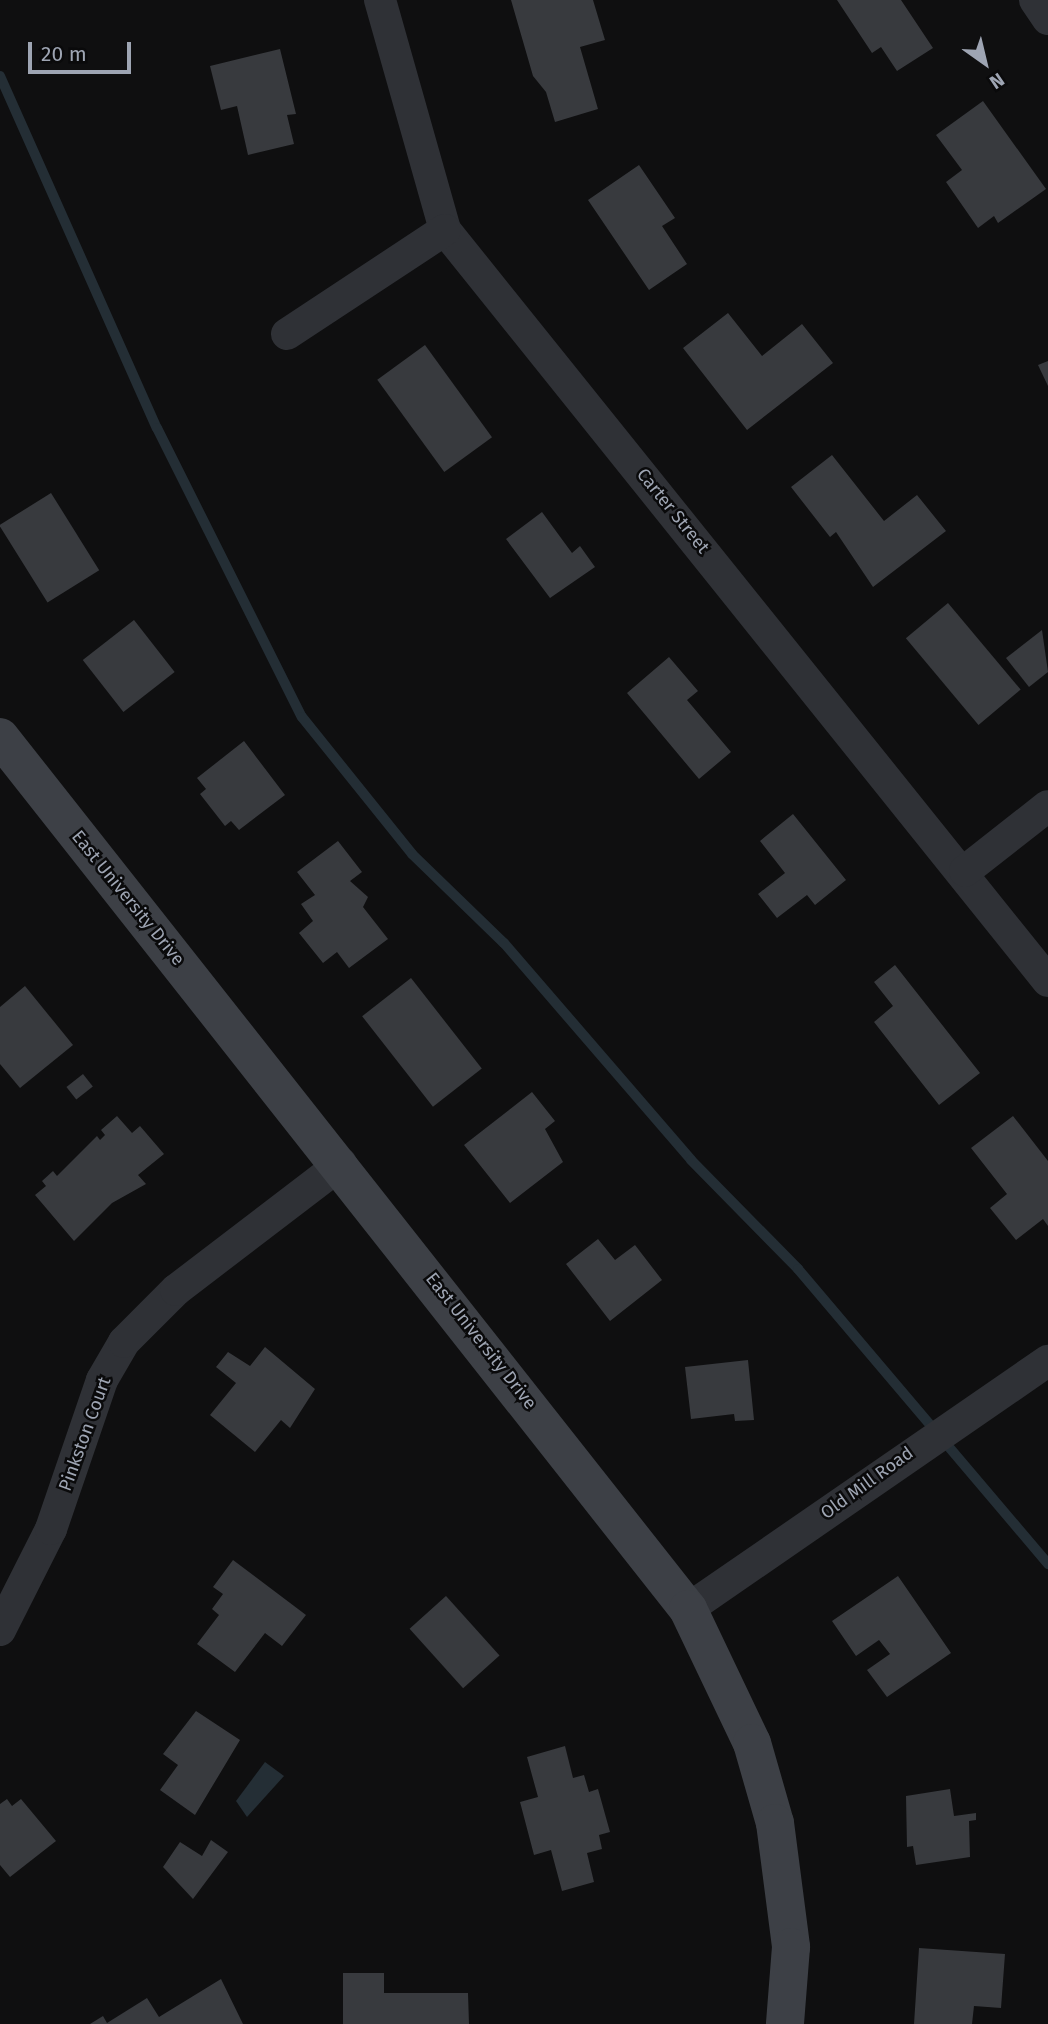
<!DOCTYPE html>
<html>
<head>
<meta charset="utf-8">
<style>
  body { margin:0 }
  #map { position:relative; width:1048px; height:2024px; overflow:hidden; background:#0f0f10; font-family:"Fira Sans",sans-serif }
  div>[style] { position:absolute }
  .water>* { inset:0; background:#242e35 }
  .stream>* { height:10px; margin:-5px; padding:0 5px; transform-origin:5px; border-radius:5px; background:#242e35 }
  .building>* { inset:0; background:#383a3e; transform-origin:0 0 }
  .street>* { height:32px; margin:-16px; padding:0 16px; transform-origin:16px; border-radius:16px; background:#2f3136 }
  .secondary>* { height:38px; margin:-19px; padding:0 19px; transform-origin:19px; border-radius:19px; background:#3d4046 }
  span { translate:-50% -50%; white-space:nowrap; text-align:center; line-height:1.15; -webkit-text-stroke:5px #0a0a0b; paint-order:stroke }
  .street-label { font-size:18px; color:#9ea5b3 }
  .north { position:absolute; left:950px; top:28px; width:70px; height:70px; -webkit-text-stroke:5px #0a0a0b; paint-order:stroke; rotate:146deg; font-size:19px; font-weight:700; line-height:28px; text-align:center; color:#9ea5b3 }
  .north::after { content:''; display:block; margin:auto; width:24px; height:32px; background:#9ea5b3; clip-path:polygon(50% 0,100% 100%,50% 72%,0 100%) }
  .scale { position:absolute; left:28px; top:42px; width:103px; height:32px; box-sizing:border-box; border:4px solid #9ea5b3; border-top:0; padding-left:9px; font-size:21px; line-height:24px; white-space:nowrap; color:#9ea5b3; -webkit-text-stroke:5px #0a0a0b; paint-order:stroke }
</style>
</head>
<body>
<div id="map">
  <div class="water">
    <i style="clip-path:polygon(265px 1762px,284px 1776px,247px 1817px,236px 1801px)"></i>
  </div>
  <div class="stream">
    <i style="left:0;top:76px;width:385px;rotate:66deg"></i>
    <i style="left:157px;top:428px;width:323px;rotate:63.4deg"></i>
    <i style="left:302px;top:717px;width:176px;rotate:51.2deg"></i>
    <i style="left:412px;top:854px;width:128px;rotate:44.1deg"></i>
    <i style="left:504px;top:943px;width:286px;rotate:49.2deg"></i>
    <i style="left:691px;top:1160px;width:153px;rotate:45.5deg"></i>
    <i style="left:798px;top:1269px;width:387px;rotate:49.7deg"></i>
  </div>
  <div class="building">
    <i style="clip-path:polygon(511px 0,593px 0,605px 40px,580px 47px,598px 109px,555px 122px,546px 92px,533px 76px)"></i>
    <i style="clip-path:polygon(837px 0,901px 0,933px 48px,897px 71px,881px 47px,872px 53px)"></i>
    <i style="clip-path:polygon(280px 49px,296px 114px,287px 115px,294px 144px,248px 155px,237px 106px,221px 110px,210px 66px)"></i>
    <i style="clip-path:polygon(983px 101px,1046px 189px,998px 223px,994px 216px,978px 228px,946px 182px,962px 170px,936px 135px)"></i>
    <i style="clip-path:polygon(639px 165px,675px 218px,662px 226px,687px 264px,649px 290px,588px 200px)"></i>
    <i style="clip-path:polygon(728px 313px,762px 356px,802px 324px,833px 363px,747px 430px,683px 348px)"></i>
    <i style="left:425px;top:345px;width:114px;height:59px;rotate:54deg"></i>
    <i style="clip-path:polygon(1048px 361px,1048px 386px,1038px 365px)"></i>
    <i style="clip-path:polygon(832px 455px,884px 521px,917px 495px,946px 531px,873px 587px,836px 532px,830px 537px,791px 487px)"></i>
    <i style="left:51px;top:493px;width:91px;height:61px;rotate:58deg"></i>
    <i style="clip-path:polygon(542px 512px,572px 553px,580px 546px,595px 567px,550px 598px,506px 539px)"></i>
    <i style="left:948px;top:603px;width:113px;height:55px;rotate:50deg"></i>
    <i style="left:134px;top:620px;width:66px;height:65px;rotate:52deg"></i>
    <i style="clip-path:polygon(1042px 630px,1048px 672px,1029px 687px,1006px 658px)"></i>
    <i style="clip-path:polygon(669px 657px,698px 691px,687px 700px,731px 752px,699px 779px,627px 693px)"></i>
    <i style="clip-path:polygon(244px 741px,285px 795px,239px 830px,231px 821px,225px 826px,200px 794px,206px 789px,197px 778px)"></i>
    <i style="clip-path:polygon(793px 814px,846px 880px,815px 905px,807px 895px,777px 918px,758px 894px,785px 873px,760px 841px)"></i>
    <i style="clip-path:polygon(338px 841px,362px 872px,350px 881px,368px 897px,363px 907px,388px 939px,349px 968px,337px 952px,323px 963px,299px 933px,313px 921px,301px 904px,315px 895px,297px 872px)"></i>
    <i style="clip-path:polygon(895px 965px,980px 1073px,939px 1105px,874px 1022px,893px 1006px,874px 982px)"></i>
    <i style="left:411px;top:978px;width:115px;height:62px;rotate:52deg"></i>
    <i style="clip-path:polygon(25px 986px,73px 1045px,20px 1088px,0 1064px,0 1007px)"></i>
    <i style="left:83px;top:1074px;width:16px;height:21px;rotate:52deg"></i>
    <i style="clip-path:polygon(532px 1092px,555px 1121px,545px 1129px,563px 1162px,510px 1203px,464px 1145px)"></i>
    <i style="clip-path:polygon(117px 1116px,132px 1133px,140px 1126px,164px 1154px,138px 1175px,146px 1184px,112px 1203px,74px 1241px,35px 1195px,46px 1186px,42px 1181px,53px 1171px,57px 1176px,97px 1136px,100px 1140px,105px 1135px,101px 1130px)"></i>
    <i style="clip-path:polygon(1013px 1116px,1048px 1161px,1048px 1226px,1043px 1219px,1016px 1240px,990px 1208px,1007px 1194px,971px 1148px)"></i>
    <i style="clip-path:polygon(598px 1239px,615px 1260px,635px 1245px,662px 1280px,610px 1321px,566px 1264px)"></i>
    <i style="clip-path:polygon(265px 1347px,315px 1389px,290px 1428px,281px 1420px,255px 1452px,210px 1415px,236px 1383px,216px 1367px,228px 1352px,250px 1366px)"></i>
    <i style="clip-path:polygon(748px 1360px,754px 1420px,735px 1421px,734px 1414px,691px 1419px,685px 1367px)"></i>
    <i style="clip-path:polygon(233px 1560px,306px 1615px,282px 1646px,265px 1633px,235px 1672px,197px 1644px,219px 1615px,212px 1609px,223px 1594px,213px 1587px)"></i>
    <i style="clip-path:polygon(898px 1576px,951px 1653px,887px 1697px,867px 1670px,890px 1654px,879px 1640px,856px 1656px,832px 1621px)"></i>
    <i style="left:446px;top:1596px;width:80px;height:49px;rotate:48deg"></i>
    <i style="clip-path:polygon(196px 1711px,240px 1740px,195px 1815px,160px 1790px,178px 1765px,163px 1754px)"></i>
    <i style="clip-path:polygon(565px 1746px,573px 1778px,584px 1775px,589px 1792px,598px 1789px,610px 1832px,599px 1835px,602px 1849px,587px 1853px,594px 1882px,562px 1891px,551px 1850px,534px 1855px,520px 1802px,538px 1797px,527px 1757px)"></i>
    <i style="clip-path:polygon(950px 1789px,954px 1816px,976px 1813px,976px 1820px,969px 1821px,970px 1857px,916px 1865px,913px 1846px,907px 1847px,906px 1796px)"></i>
    <i style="clip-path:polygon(7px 1799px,12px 1806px,21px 1799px,56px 1841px,10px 1877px,0 1865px,0 1804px)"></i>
    <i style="clip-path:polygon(211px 1840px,228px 1852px,193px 1899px,163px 1867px,180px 1842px,202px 1856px)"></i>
    <i style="clip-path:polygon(919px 1948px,1005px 1954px,1001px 2008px,974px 2006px,972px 2024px,914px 2024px)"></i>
    <i style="clip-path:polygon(343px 1973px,384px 1973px,384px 1993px,468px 1993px,469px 2024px,343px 2024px)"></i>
    <i style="clip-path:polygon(221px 1979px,243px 2024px,90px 2024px,103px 2016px,107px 2023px,147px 1998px,159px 2017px)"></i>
  </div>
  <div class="street">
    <i style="left:380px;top:0;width:239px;rotate:74.2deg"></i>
    <i style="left:445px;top:230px;width:963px;rotate:51.24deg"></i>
    <i style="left:1035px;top:0;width:23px;rotate:56deg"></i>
    <i style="left:287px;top:334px;width:189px;rotate:-33.4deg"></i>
    <i style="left:965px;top:871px;width:105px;rotate:-38.1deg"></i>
    <i style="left:688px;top:1609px;width:437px;rotate:-34.6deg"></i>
    <i style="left:0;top:1630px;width:113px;rotate:-63.2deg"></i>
    <i style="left:51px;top:1529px;width:157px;rotate:-71.1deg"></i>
    <i style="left:102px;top:1380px;width:44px;rotate:-59.9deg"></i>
    <i style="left:124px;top:1342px;width:74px;rotate:-45deg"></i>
    <i style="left:176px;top:1290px;width:208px;rotate:-37.4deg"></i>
  </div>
  <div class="secondary">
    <i style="left:0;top:737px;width:1111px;rotate:51.73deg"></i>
    <i style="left:688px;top:1609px;width:148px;rotate:64.5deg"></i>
    <i style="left:752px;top:1743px;width:83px;rotate:74deg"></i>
    <i style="left:775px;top:1823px;width:125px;rotate:82.6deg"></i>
    <i style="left:791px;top:1947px;width:77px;rotate:94.5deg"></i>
  </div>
  <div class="street-label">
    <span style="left:673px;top:511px;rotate:51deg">Carter Street</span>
    <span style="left:128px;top:898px;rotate:51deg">East University Drive</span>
    <span style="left:481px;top:1341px;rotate:52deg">East University Drive</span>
    <span style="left:85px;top:1434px;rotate:-70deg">Pinkston Court</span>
    <span style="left:867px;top:1483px;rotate:-36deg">Old Mill Road</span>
  </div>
  <div class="north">N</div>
  <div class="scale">20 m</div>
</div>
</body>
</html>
